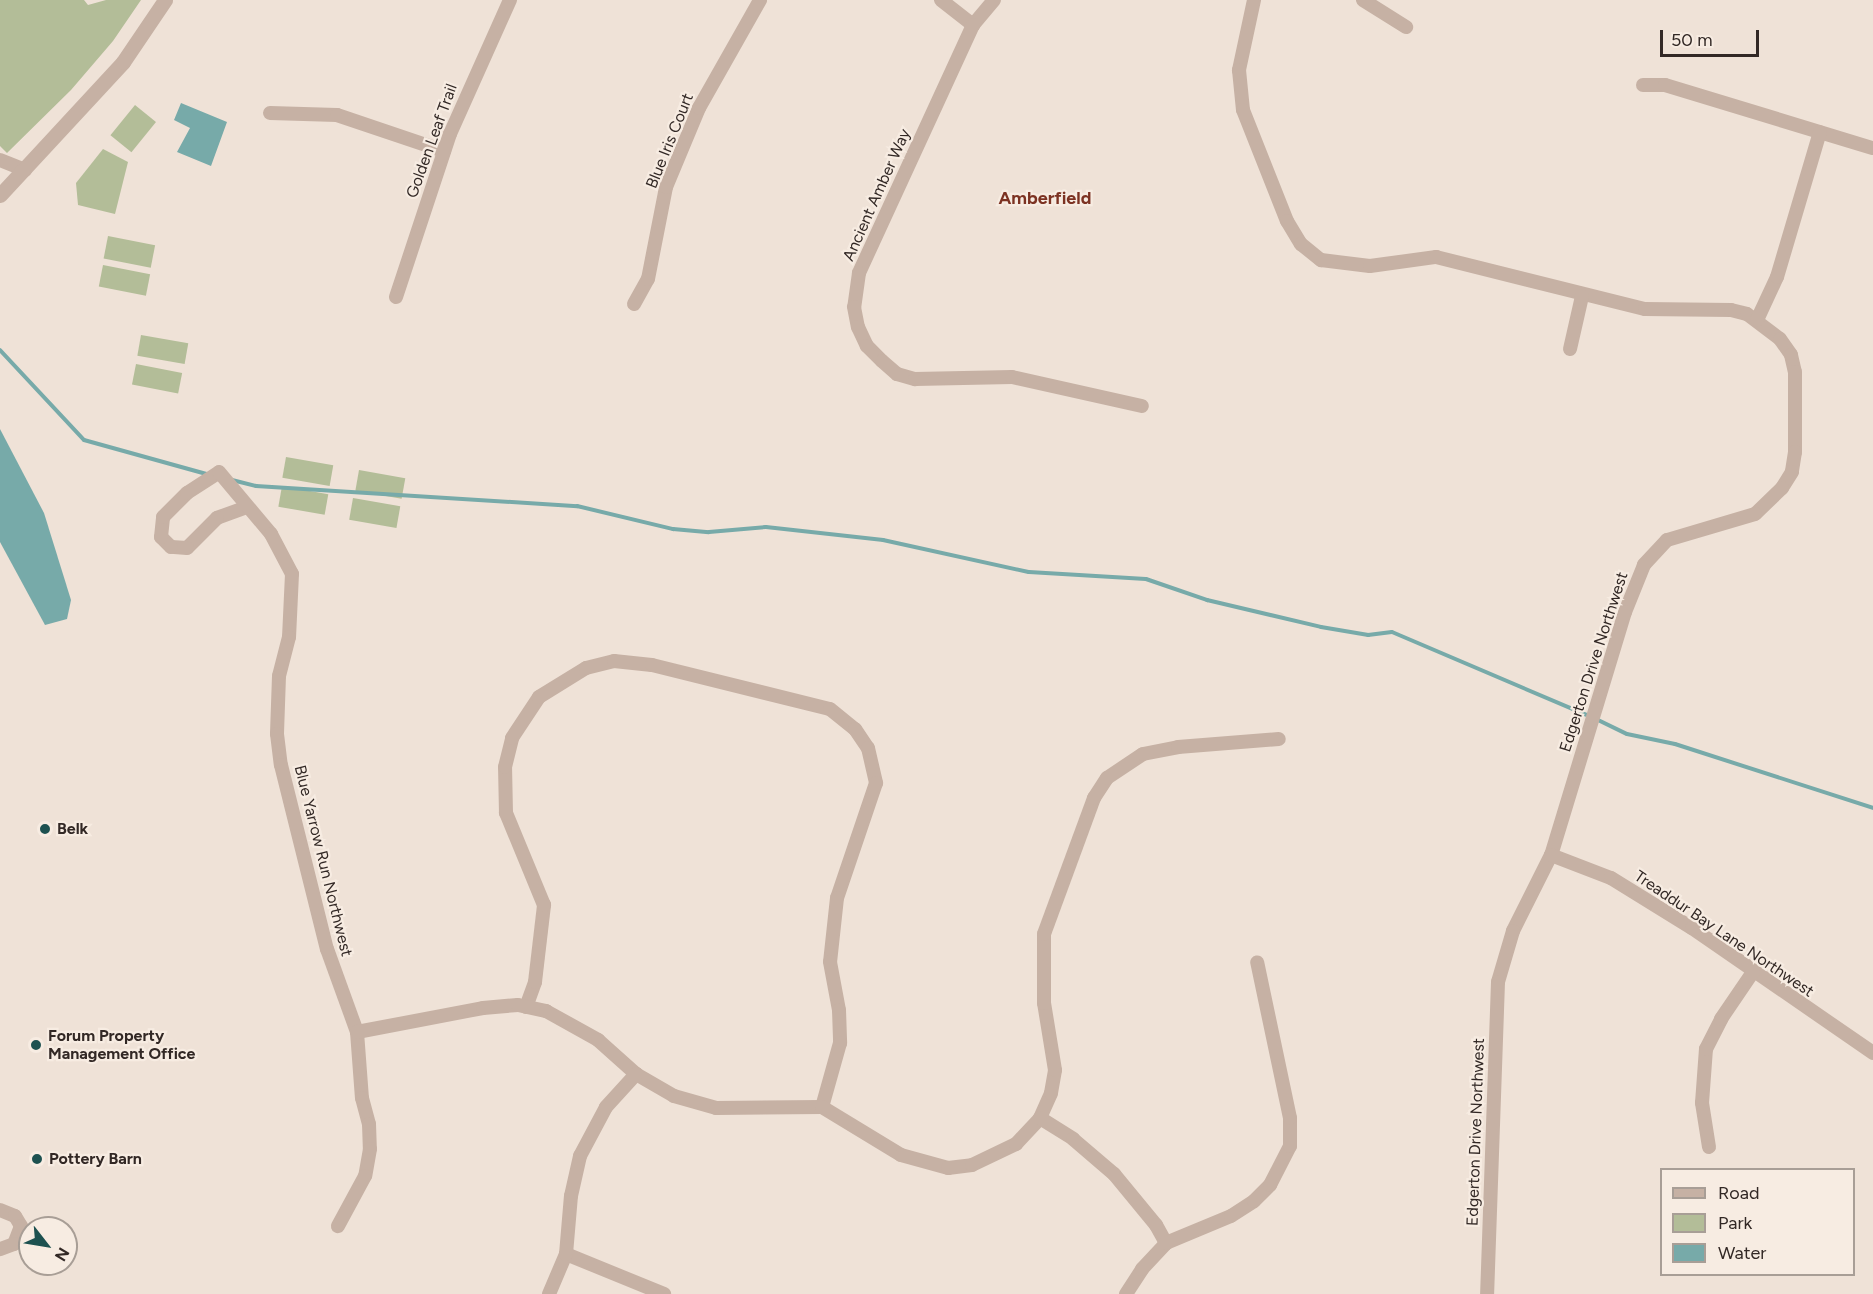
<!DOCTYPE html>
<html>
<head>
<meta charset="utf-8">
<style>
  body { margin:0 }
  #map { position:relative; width:1873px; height:1294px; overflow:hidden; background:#efe2d7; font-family:Figtree,sans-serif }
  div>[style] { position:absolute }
  .green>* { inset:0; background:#b3bd98; transform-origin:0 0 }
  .water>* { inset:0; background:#77aaa9 }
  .stream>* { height:4px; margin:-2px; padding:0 2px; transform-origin:2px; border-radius:2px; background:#77aaa9 }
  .minor>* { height:14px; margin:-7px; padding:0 7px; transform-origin:7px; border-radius:7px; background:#c6b1a4 }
  .tertiary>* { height:15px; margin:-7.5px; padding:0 7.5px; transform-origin:7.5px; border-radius:7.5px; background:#c6b1a4 }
  .dots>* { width:16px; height:16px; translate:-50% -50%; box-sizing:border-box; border:3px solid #f7ece2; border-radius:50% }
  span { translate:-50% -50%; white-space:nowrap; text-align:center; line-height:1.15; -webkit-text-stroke:4.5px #f7ece2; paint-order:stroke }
  .street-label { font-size:16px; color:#322825 }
  .poi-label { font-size:16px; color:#322825; font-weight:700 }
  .left { translate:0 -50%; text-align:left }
  .neighbourhood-label { font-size:18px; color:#7c3222; font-weight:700 }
  .legend { position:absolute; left:1660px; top:1168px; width:195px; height:108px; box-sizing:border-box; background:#f7ece2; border:2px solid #a89e96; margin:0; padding:8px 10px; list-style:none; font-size:18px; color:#322825 }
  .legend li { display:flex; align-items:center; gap:12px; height:30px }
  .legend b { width:30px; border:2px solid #a89e96 }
  .north { position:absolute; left:18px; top:1216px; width:60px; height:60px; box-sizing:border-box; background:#f7ece2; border:2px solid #a89e96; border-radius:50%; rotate:121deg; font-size:16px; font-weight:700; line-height:24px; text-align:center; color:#322825 }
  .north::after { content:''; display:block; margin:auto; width:21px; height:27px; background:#1d5150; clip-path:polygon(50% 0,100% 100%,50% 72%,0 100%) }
  .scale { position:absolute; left:1660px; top:30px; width:99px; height:27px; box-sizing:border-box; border:3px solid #322825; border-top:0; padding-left:8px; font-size:18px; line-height:21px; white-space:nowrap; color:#322825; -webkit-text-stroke:4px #f7ece2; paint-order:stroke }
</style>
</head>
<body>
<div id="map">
  <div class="green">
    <i style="clip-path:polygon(0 0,84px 0,88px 5px,106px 0,141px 0,113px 41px,71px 90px,7px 153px,0 146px)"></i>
    <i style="left:135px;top:105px;width:27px;height:39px;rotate:39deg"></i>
    <i style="clip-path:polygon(103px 149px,128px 162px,115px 214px,78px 205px,76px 183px)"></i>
    <i style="left:108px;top:236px;width:48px;height:23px;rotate:11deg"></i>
    <i style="left:103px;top:265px;width:48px;height:22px;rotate:11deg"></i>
    <i style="left:141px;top:335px;width:48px;height:21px;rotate:10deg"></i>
    <i style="left:136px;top:364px;width:47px;height:21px;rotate:11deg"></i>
    <i style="left:286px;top:457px;width:48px;height:21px;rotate:10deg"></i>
    <i style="left:359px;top:470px;width:47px;height:21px;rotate:10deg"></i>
    <i style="left:282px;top:486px;width:47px;height:21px;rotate:10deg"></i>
    <i style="left:353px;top:498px;width:48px;height:22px;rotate:10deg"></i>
  </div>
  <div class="water">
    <i style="clip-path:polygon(181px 103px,227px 122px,211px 166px,177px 152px,190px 128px,174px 120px)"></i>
    <i style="clip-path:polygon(0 429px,44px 513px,71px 600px,67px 619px,45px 625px,0 542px)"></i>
  </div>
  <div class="stream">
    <i style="left:0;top:350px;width:123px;rotate:47deg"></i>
    <i style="left:84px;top:440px;width:128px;rotate:15.5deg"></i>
    <i style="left:232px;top:480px;width:25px;rotate:14deg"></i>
    <i style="left:256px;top:486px;width:322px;rotate:3.6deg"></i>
    <i style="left:577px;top:506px;width:99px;rotate:13.5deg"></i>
    <i style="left:673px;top:529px;width:36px;rotate:5deg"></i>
    <i style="left:709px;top:532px;width:57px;rotate:-5deg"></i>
    <i style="left:766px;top:527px;width:118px;rotate:6.3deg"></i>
    <i style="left:883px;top:540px;width:149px;rotate:12.4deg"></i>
    <i style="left:1029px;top:572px;width:117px;rotate:3.4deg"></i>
    <i style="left:1146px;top:579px;width:65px;rotate:19deg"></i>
    <i style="left:1207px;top:600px;width:117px;rotate:13.3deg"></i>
    <i style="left:1321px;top:627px;width:48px;rotate:9.7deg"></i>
    <i style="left:1368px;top:635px;width:24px;rotate:-7deg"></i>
    <i style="left:1392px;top:632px;width:214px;rotate:23.1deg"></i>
    <i style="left:1596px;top:719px;width:34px;rotate:26deg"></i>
    <i style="left:1627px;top:734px;width:49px;rotate:11.8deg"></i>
    <i style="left:1675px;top:744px;width:208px;rotate:17.9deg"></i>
  </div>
  <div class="minor">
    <i style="left:941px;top:0;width:41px;rotate:38deg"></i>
    <i style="left:994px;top:0;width:33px;rotate:130deg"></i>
    <i style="left:973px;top:25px;width:273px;rotate:114.7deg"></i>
    <i style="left:859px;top:273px;width:34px;rotate:98deg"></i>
    <i style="left:854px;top:307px;width:20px;rotate:79deg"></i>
    <i style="left:858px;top:327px;width:21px;rotate:65deg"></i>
    <i style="left:867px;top:346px;width:21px;rotate:45deg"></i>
    <i style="left:882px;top:361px;width:20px;rotate:41deg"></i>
    <i style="left:897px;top:374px;width:19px;rotate:16deg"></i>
    <i style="left:915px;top:379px;width:97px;rotate:-1.2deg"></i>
    <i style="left:1012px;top:377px;width:133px;rotate:12.6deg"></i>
    <i style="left:1254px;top:0;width:72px;rotate:102.1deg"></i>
    <i style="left:1239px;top:70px;width:40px;rotate:84.3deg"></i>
    <i style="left:1243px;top:110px;width:119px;rotate:68.4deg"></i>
    <i style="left:1287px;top:221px;width:27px;rotate:59deg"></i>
    <i style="left:1301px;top:244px;width:26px;rotate:39deg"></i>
    <i style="left:1321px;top:260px;width:49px;rotate:7deg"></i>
    <i style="left:1370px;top:266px;width:67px;rotate:-7.8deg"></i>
    <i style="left:1436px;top:257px;width:215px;rotate:14deg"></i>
    <i style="left:1645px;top:309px;width:86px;rotate:0.7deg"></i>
    <i style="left:1731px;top:310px;width:16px;rotate:14deg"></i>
    <i style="left:1747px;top:314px;width:41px;rotate:37.1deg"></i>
    <i style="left:1780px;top:339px;width:19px;rotate:55deg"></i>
    <i style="left:1791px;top:355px;width:17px;rotate:77deg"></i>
    <i style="left:1795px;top:372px;width:80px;rotate:90deg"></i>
    <i style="left:1795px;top:452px;width:20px;rotate:99deg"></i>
    <i style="left:1792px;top:472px;width:19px;rotate:122deg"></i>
    <i style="left:1782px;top:488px;width:37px;rotate:136deg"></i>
    <i style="left:1755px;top:514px;width:92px;rotate:163.5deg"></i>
    <i style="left:1667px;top:540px;width:34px;rotate:133deg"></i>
    <i style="left:1644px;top:565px;width:51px;rotate:112deg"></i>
    <i style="left:1625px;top:612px;width:254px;rotate:106.9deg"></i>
    <i style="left:1551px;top:855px;width:85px;rotate:116.6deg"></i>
    <i style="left:1513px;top:931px;width:53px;rotate:106.4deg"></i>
    <i style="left:1498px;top:982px;width:312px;rotate:92deg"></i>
    <i style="left:1363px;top:0;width:51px;rotate:32.1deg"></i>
    <i style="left:1643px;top:85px;width:22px"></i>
    <i style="left:1665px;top:85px;width:217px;rotate:16.9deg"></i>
    <i style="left:270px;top:113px;width:67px;rotate:1.7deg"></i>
    <i style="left:337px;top:115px;width:113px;rotate:18.6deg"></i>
    <i style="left:0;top:160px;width:27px;rotate:22deg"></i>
    <i style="left:396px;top:297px;width:172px;rotate:-71.7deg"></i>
    <i style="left:450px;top:134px;width:147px;rotate:-65.9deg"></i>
    <i style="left:634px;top:304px;width:29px;rotate:-61deg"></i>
    <i style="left:648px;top:279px;width:94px;rotate:-78.9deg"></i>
    <i style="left:666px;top:187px;width:86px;rotate:-67.3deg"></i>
    <i style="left:699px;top:108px;width:124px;rotate:-60.5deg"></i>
    <i style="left:1757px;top:320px;width:47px;rotate:-65.1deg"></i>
    <i style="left:1777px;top:277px;width:151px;rotate:-73.5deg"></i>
    <i style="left:1570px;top:349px;width:54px;rotate:-77.2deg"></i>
    <i style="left:247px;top:507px;width:32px;rotate:160deg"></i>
    <i style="left:217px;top:518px;width:42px;rotate:135deg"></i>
    <i style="left:187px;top:548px;width:16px;rotate:-176deg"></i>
    <i style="left:171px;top:547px;width:14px;rotate:-135deg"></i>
    <i style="left:161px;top:537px;width:20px;rotate:-84deg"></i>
    <i style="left:163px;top:517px;width:34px;rotate:-45deg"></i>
    <i style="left:187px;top:493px;width:38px;rotate:-33deg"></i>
    <i style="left:219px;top:472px;width:81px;rotate:50deg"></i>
    <i style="left:271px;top:534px;width:45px;rotate:62.3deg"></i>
    <i style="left:292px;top:574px;width:63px;rotate:92.7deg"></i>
    <i style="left:289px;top:637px;width:40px;rotate:104.4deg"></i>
    <i style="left:279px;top:676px;width:58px;rotate:92deg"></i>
    <i style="left:277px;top:734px;width:31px;rotate:83deg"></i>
    <i style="left:281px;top:765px;width:190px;rotate:76deg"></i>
    <i style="left:327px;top:949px;width:88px;rotate:70.1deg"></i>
    <i style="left:357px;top:1032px;width:66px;rotate:85.7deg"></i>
    <i style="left:362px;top:1098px;width:27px;rotate:75deg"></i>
    <i style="left:369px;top:1124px;width:25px;rotate:88deg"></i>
    <i style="left:370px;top:1149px;width:27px;rotate:100deg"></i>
    <i style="left:365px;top:1176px;width:57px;rotate:118.4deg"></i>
    <i style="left:1551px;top:855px;width:64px;rotate:21deg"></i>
    <i style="left:1611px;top:878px;width:95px;rotate:31.7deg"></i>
    <i style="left:1692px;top:928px;width:220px;rotate:34.6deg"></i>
    <i style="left:526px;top:1007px;width:27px;rotate:-70deg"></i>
    <i style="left:535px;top:982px;width:78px;rotate:-83.3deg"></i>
    <i style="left:544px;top:905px;width:100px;rotate:-112.4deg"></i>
    <i style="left:506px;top:813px;width:46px;rotate:-91.2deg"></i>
    <i style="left:505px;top:767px;width:30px;rotate:-76deg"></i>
    <i style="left:512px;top:738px;width:49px;rotate:-56.6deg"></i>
    <i style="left:539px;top:697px;width:55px;rotate:-31.7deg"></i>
    <i style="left:586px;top:668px;width:29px;rotate:-14deg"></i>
    <i style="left:614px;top:661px;width:38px;rotate:6deg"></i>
    <i style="left:652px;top:665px;width:183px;rotate:13.9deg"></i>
    <i style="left:830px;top:709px;width:32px;rotate:39deg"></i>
    <i style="left:855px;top:729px;width:23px;rotate:56deg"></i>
    <i style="left:868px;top:748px;width:36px;rotate:77deg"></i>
    <i style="left:876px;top:783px;width:121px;rotate:108.7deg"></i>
    <i style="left:837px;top:898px;width:64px;rotate:96.2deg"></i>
    <i style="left:830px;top:962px;width:49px;rotate:79.4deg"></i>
    <i style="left:839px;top:1010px;width:33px;rotate:88deg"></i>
    <i style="left:840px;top:1043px;width:66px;rotate:105.7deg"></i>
    <i style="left:357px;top:1032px;width:128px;rotate:-10.8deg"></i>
    <i style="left:483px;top:1008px;width:35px;rotate:-5deg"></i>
    <i style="left:518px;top:1005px;width:29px;rotate:12deg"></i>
    <i style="left:546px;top:1011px;width:60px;rotate:29.1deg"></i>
    <i style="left:598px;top:1040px;width:51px;rotate:41.8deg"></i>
    <i style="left:636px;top:1074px;width:44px;rotate:30.1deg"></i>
    <i style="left:674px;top:1096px;width:44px;rotate:15.9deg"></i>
    <i style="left:716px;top:1108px;width:106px;rotate:-0.5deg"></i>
    <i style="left:822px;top:1107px;width:92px;rotate:31.3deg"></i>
    <i style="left:901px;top:1155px;width:49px;rotate:15.5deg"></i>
    <i style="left:948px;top:1168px;width:24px;rotate:-7deg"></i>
    <i style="left:972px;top:1165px;width:49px;rotate:-25.5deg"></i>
    <i style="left:1016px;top:1144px;width:35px;rotate:-47deg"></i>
    <i style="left:1040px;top:1118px;width:27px;rotate:-66deg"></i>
    <i style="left:1051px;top:1093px;width:23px;rotate:-80deg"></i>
    <i style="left:1055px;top:1070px;width:68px;rotate:-99.3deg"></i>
    <i style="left:1044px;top:1003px;width:69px;rotate:-90deg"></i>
    <i style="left:1044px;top:934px;width:145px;rotate:-69.8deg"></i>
    <i style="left:1094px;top:798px;width:24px;rotate:-57deg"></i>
    <i style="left:1107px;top:778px;width:43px;rotate:-33.7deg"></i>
    <i style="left:1143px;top:754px;width:36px;rotate:-11deg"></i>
    <i style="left:1178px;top:747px;width:101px;rotate:-4.5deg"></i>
    <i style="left:1040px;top:1118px;width:39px;rotate:32deg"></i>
    <i style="left:1073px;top:1139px;width:54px;rotate:40.5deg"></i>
    <i style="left:1114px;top:1174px;width:66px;rotate:50.5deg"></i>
    <i style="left:1156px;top:1225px;width:21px;rotate:61deg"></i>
    <i style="left:1709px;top:1147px;width:45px;rotate:-99deg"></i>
    <i style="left:1702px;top:1103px;width:54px;rotate:-85.8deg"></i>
    <i style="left:1706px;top:1049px;width:34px;rotate:-63deg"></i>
    <i style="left:1721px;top:1019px;width:57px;rotate:-55.8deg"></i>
    <i style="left:0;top:1210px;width:16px;rotate:22deg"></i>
    <i style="left:15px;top:1216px;width:12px;rotate:59deg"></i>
    <i style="left:21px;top:1226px;width:19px;rotate:111deg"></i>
    <i style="left:14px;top:1244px;width:15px;rotate:160deg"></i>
    <i style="left:566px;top:1254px;width:106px;rotate:22.2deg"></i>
    <i style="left:549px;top:1294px;width:43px;rotate:-67deg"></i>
    <i style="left:566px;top:1254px;width:58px;rotate:-85.1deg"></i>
    <i style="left:571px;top:1196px;width:41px;rotate:-77.3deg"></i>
    <i style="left:580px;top:1156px;width:55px;rotate:-62deg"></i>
    <i style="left:606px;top:1107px;width:45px;rotate:-47.7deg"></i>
    <i style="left:1126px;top:1294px;width:30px;rotate:-57deg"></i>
    <i style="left:1142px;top:1269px;width:35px;rotate:-47deg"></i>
    <i style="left:1166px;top:1243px;width:70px;rotate:-22.6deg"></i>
    <i style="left:1231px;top:1216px;width:27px;rotate:-33deg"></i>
    <i style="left:1254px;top:1201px;width:23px;rotate:-45deg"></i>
    <i style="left:1270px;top:1185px;width:44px;rotate:-62.9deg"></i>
    <i style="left:1290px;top:1146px;width:28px;rotate:-90deg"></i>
    <i style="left:1290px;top:1118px;width:159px;rotate:-101.9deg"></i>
  </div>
  <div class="tertiary">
    <i style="left:0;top:195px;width:181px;rotate:-47.2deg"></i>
    <i style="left:123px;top:62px;width:75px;rotate:-55.9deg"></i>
  </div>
  <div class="dots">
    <i style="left:45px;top:829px;background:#1d5150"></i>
    <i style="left:36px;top:1045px;background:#1d5150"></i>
    <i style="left:37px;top:1159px;background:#1d5150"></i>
  </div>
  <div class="street-label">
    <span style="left:432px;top:141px;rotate:-70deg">Golden Leaf Trail</span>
    <span style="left:670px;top:141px;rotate:-68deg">Blue Iris Court</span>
    <span style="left:877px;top:195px;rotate:-66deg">Ancient Amber Way</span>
    <span style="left:1594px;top:662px;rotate:-72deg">Edgerton Drive Northwest</span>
    <span style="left:323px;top:861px;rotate:76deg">Blue Yarrow Run Northwest</span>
    <span style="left:1724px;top:934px;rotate:34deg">Treaddur Bay Lane Northwest</span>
    <span style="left:1476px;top:1132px;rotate:-88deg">Edgerton Drive Northwest</span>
  </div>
  <div class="poi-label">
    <span class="left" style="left:57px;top:829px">Belk</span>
    <span class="left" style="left:48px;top:1045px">Forum Property<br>Management Office</span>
    <span class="left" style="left:49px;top:1159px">Pottery Barn</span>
  </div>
  <div class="neighbourhood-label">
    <span style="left:1045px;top:198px">Amberfield</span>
  </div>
  <ul class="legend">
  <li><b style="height:8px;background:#c6b1a4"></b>Road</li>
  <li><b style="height:16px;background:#b3bd98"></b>Park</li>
  <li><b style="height:16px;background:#77aaa9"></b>Water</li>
  </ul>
  <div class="north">N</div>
  <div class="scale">50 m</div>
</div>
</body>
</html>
